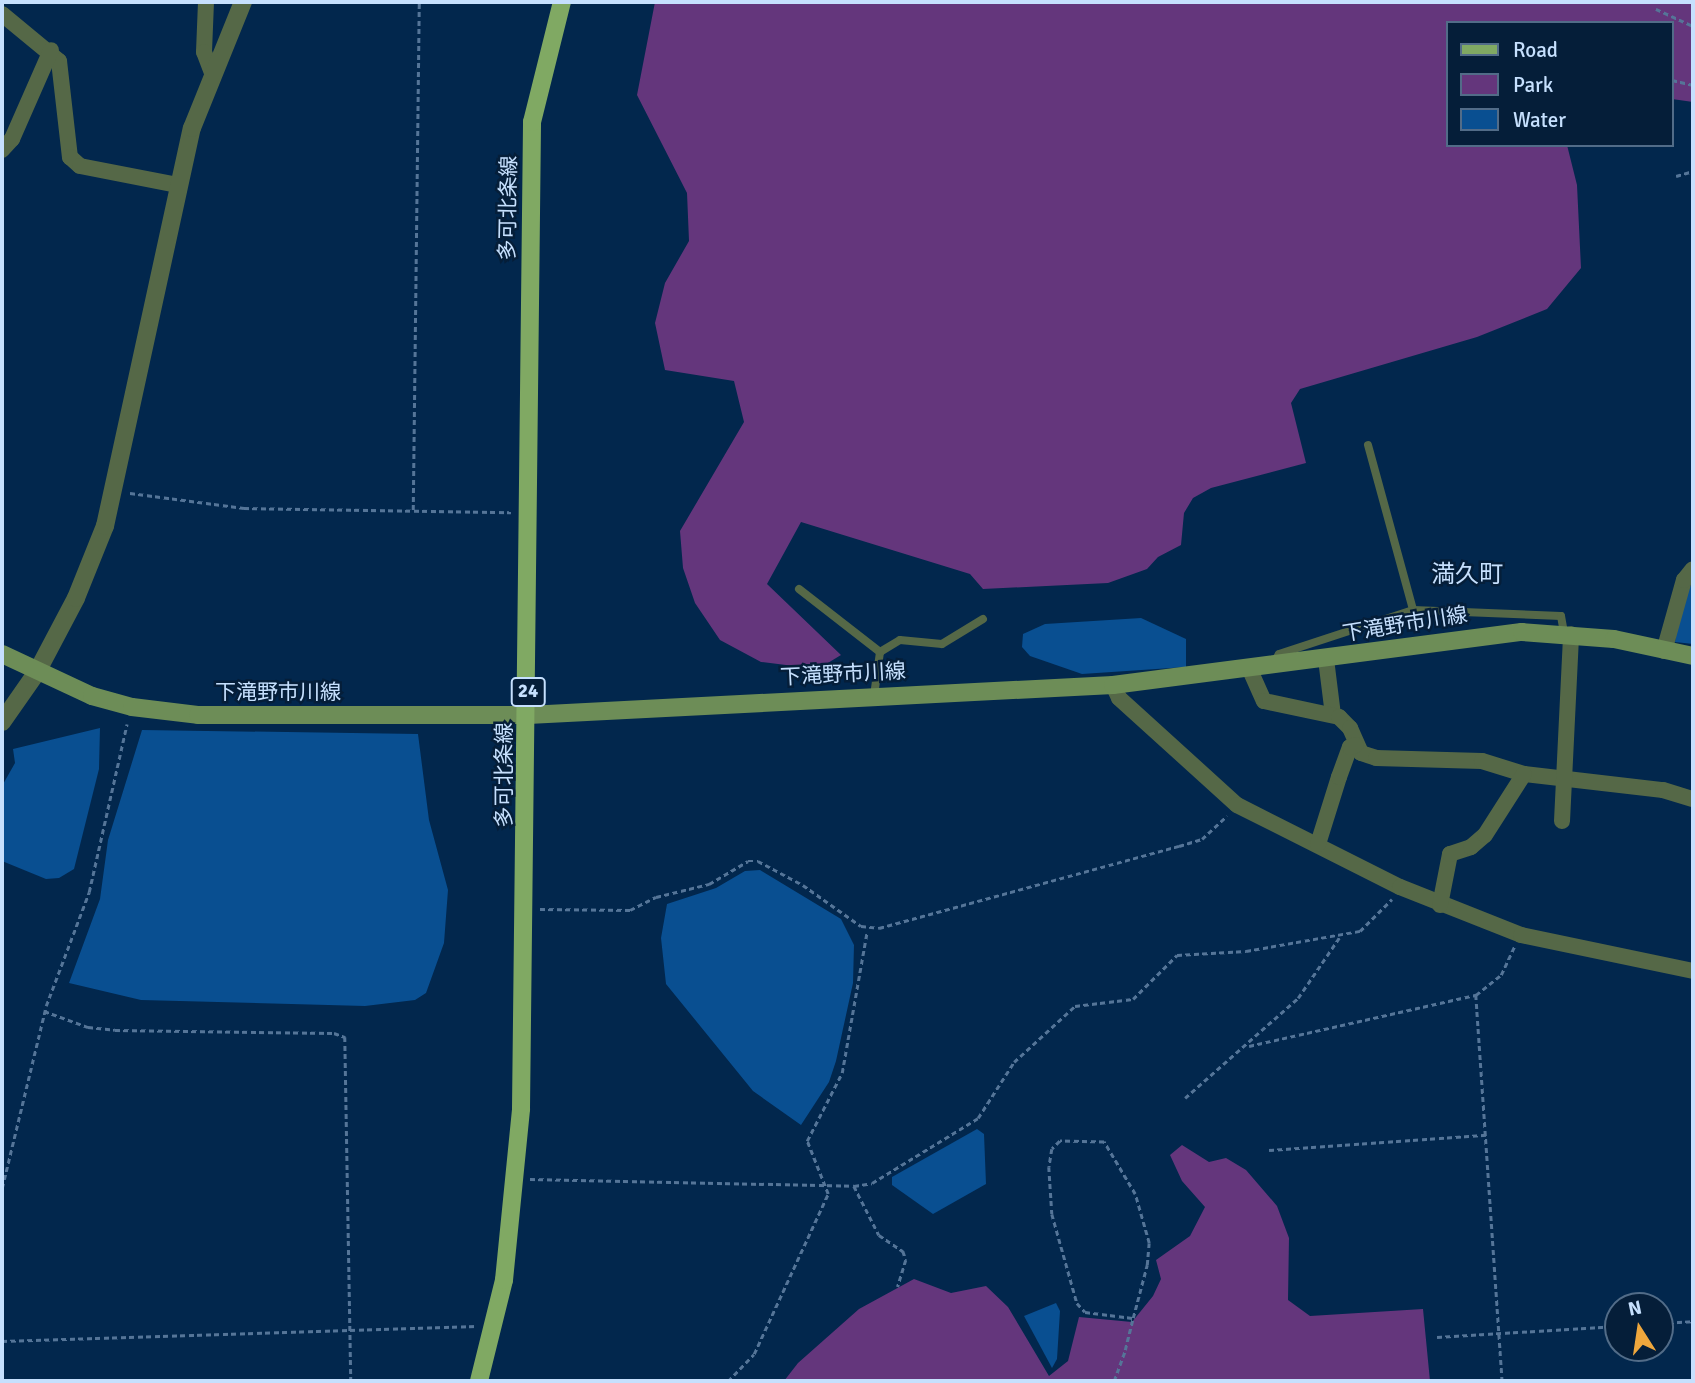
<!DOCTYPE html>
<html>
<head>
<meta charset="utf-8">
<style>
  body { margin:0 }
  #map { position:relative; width:1695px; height:1383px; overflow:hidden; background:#02274d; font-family:Signika,"Noto Sans JP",sans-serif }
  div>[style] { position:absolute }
  .green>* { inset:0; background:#64367c }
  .water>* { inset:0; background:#094f91 }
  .path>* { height:2.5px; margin-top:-1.25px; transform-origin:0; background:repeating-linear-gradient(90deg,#557598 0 5px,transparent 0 8.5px) }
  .service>* { height:8px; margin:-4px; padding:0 4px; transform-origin:4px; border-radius:4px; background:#556847 }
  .minor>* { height:16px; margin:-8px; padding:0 8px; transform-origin:8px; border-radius:8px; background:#556847 }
  .tertiary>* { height:18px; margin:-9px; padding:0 9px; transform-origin:9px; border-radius:9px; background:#556847 }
  .secondary>* { height:18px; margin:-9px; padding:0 9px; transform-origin:9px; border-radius:9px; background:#6d8d57 }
  .primary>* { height:18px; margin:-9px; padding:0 9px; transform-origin:9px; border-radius:9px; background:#80a963 }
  span { translate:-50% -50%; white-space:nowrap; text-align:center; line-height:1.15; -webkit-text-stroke:5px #051e39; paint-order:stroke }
  .shield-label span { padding:2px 5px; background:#051e39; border:2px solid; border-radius:5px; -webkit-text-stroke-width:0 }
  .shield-label { font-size:19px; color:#c6e0fe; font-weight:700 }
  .street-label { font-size:21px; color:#c6e0fe }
  .quarter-label { font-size:24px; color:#c6e0fe }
  .frame { position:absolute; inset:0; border:4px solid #c6e0fe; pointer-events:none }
  .legend { position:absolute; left:1446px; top:21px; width:228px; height:126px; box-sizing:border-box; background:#051e39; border:2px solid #526c88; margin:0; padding:9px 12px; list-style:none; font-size:21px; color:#c6e0fe }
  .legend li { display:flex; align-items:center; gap:14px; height:35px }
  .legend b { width:35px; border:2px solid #526c88 }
  .north { position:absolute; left:1604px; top:1292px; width:70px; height:70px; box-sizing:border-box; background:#051e39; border:2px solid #526c88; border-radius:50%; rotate:348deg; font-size:19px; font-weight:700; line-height:28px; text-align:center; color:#c6e0fe }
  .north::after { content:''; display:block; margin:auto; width:24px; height:32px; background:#efa73d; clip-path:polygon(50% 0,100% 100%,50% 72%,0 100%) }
</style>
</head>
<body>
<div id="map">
  <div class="green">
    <i style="clip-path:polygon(655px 2px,1693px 2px,1693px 102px,1672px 99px,1672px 23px,1448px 23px,1448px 145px,1567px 145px,1577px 185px,1581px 268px,1547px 309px,1477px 337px,1300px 389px,1291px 403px,1306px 463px,1211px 488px,1193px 498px,1184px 513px,1181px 545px,1158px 557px,1147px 569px,1108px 583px,983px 589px,970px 574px,801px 522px,767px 584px,841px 655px,818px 669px,761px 662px,720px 640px,695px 603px,683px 568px,680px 531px,744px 422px,734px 381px,665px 370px,655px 323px,665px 283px,689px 241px,687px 193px,637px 95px)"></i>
    <i style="clip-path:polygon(1182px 1145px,1209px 1162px,1226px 1158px,1246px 1170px,1277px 1206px,1289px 1238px,1288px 1300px,1310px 1316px,1423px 1309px,1430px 1381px,784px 1381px,798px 1363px,859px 1309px,914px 1279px,951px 1293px,986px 1286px,1008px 1307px,1049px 1376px,1068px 1361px,1079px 1317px,1132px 1322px,1153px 1296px,1161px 1279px,1156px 1260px,1190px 1236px,1205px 1207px,1182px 1181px,1170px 1155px)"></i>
  </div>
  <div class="water">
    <i style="clip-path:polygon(1693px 579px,1693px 644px,1675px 642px,1678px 618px)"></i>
    <i style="clip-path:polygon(1141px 618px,1186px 639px,1186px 667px,1082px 674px,1030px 656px,1022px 647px,1023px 634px,1045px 624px)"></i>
    <i style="clip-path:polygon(100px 728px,99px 769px,74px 869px,59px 878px,46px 879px,2px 861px,2px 786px,15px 763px,13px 749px)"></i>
    <i style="clip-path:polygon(142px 730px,418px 734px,429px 820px,448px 890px,444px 943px,426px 993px,415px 1000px,365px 1006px,141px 1000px,69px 983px,100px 899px,108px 840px)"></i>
    <i style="clip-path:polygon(760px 870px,841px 919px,854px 945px,853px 983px,836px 1061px,829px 1082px,801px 1125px,753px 1091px,666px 984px,661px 938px,667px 904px,716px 888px,745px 871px)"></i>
    <i style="clip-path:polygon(977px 1129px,984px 1134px,986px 1184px,933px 1214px,892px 1185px,892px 1177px)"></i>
    <i style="clip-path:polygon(1056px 1303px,1060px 1311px,1057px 1359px,1052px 1368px,1024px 1316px)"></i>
  </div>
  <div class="path">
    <i style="left:1656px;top:9px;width:41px;rotate:24.7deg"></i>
    <i style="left:1672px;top:80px;width:22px;rotate:13deg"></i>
    <i style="left:1676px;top:176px;width:18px;rotate:-16deg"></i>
    <i style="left:130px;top:493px;width:115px;rotate:7.5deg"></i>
    <i style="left:244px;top:508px;width:267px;rotate:0.9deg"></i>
    <i style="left:413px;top:510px;width:508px;rotate:-89.32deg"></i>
    <i style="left:540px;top:909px;width:90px;rotate:0.6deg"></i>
    <i style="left:630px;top:910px;width:29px;rotate:-27deg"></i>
    <i style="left:656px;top:897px;width:55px;rotate:-13.8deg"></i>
    <i style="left:709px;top:884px;width:45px;rotate:-30.5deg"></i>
    <i style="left:748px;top:861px;width:10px"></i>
    <i style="left:758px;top:861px;width:51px;rotate:28.1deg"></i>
    <i style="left:803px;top:885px;width:71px;rotate:35.3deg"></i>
    <i style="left:861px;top:926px;width:18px;rotate:6deg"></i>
    <i style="left:879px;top:928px;width:311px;rotate:-15.3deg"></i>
    <i style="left:1179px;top:846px;width:24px;rotate:-17deg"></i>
    <i style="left:1202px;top:839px;width:34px;rotate:-43deg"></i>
    <i style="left:1476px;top:995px;width:387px;rotate:86.1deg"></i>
    <i style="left:44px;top:1011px;width:47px;rotate:20deg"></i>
    <i style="left:88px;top:1027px;width:27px;rotate:6deg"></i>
    <i style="left:115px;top:1030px;width:219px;rotate:0.8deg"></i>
    <i style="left:334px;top:1033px;width:12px;rotate:20deg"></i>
    <i style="left:345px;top:1037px;width:344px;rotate:89deg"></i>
    <i style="left:1249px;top:1046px;width:233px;rotate:-12.7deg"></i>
    <i style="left:1476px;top:995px;width:32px;rotate:-39deg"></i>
    <i style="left:1501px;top:975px;width:31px;rotate:-65deg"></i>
    <i style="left:1185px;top:1098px;width:151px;rotate:-41.5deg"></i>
    <i style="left:1298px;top:998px;width:73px;rotate:-55.7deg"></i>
    <i style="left:1269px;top:1150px;width:218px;rotate:-4deg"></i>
    <i style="left:530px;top:1179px;width:324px;rotate:1.2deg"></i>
    <i style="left:854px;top:1186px;width:18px;rotate:-9deg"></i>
    <i style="left:872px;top:1183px;width:124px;rotate:-31.5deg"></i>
    <i style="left:978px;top:1118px;width:67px;rotate:-57.3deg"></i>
    <i style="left:1014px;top:1062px;width:83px;rotate:-42.6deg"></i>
    <i style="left:1075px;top:1006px;width:58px;rotate:-6.9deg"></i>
    <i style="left:1133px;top:999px;width:62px;rotate:-45deg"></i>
    <i style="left:1177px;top:955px;width:69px;rotate:-3.3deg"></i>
    <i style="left:1246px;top:951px;width:116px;rotate:-10deg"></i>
    <i style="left:1360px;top:931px;width:45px;rotate:-45deg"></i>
    <i style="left:854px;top:1186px;width:55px;rotate:63deg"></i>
    <i style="left:879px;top:1235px;width:29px;rotate:34deg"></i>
    <i style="left:903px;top:1251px;width:9px;rotate:72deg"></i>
    <i style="left:906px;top:1260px;width:28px;rotate:107deg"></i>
    <i style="left:2px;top:1188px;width:187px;rotate:-76.4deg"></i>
    <i style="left:46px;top:1006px;width:122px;rotate:-69.3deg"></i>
    <i style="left:89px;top:892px;width:172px;rotate:-77.3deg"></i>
    <i style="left:1660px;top:1323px;width:33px;rotate:-3deg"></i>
    <i style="left:1437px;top:1337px;width:181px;rotate:-3.5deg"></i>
    <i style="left:2px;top:1341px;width:475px;rotate:-1.8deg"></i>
    <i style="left:728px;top:1381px;width:37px;rotate:-46deg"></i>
    <i style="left:754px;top:1354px;width:176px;rotate:-65.2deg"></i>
    <i style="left:828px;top:1194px;width:57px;rotate:-111.6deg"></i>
    <i style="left:807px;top:1141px;width:76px;rotate:-62.8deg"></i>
    <i style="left:842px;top:1073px;width:144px;rotate:-80deg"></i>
    <i style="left:1114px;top:1381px;width:33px;rotate:-70deg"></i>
    <i style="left:1125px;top:1350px;width:33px;rotate:-76deg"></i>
    <i style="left:1133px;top:1318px;width:55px;rotate:-75.2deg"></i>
    <i style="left:1147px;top:1265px;width:22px;rotate:-85deg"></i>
    <i style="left:1149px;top:1243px;width:51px;rotate:-105.9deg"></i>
    <i style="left:1135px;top:1194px;width:61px;rotate:-120.8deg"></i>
    <i style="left:1104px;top:1142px;width:44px;rotate:-178.7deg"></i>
    <i style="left:1060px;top:1141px;width:11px;rotate:135deg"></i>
    <i style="left:1052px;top:1149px;width:18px;rotate:99deg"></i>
    <i style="left:1049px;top:1167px;width:47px;rotate:86.3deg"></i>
    <i style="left:1052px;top:1214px;width:92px;rotate:74.3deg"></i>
    <i style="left:1077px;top:1303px;width:12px;rotate:48deg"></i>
    <i style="left:1085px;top:1312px;width:48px;rotate:7.1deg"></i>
  </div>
  <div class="service">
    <i style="left:1368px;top:445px;width:171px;rotate:74.7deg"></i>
    <i style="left:799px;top:589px;width:103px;rotate:37.9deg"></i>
    <i style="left:880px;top:652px;width:44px;rotate:97.8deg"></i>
    <i style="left:880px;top:652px;width:23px;rotate:-31deg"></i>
    <i style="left:900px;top:640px;width:42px;rotate:5.4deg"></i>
    <i style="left:942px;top:644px;width:48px;rotate:-31.4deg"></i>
    <i style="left:1274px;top:662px;width:9px;rotate:-58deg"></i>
    <i style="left:1279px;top:654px;width:141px;rotate:-18.2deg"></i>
    <i style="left:1413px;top:610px;width:148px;rotate:2.3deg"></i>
    <i style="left:1561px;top:616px;width:17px;rotate:80deg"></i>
  </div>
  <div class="minor">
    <i style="left:206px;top:2px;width:50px;rotate:92.3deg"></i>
    <i style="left:204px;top:52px;width:25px;rotate:69deg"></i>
    <i style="left:2px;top:14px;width:74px;rotate:39.5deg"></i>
    <i style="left:59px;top:61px;width:97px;rotate:83.5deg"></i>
    <i style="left:70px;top:157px;width:13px;rotate:42deg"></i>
    <i style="left:80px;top:166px;width:100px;rotate:11deg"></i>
    <i style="left:2px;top:150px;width:15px;rotate:-48deg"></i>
    <i style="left:12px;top:139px;width:97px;rotate:-66.3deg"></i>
    <i style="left:1664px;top:651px;width:74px;rotate:-74.3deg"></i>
    <i style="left:1684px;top:580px;width:14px;rotate:-51deg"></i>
    <i style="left:1326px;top:659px;width:56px;rotate:82.9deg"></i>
    <i style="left:1250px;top:670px;width:34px;rotate:66deg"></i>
    <i style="left:1264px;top:701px;width:77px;rotate:12deg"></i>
    <i style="left:1339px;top:717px;width:16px;rotate:45deg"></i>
    <i style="left:1350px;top:728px;width:27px;rotate:66deg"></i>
    <i style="left:1361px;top:753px;width:16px;rotate:18deg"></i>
    <i style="left:1376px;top:758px;width:106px;rotate:1.6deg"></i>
    <i style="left:1482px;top:761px;width:44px;rotate:17.2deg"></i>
    <i style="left:1524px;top:774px;width:140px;rotate:6.6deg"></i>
    <i style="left:1663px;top:790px;width:31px;rotate:17deg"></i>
    <i style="left:1113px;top:685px;width:14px;rotate:65deg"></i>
    <i style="left:1119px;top:698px;width:159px;rotate:42.2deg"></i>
    <i style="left:1237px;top:805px;width:182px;rotate:26.7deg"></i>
    <i style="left:1400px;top:887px;width:130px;rotate:21.6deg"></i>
    <i style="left:1521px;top:935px;width:176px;rotate:11.8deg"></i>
    <i style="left:1562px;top:821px;width:187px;rotate:-87.2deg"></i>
    <i style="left:1318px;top:844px;width:70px;rotate:-72.6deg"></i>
    <i style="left:1339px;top:777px;width:32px;rotate:-70deg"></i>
    <i style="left:1350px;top:747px;width:6px;rotate:-18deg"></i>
    <i style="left:1440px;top:905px;width:52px;rotate:-78.9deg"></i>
    <i style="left:1450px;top:854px;width:22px;rotate:-18deg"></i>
    <i style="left:1471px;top:847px;width:18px;rotate:-41deg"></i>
    <i style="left:1485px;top:835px;width:72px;rotate:-57.4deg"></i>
  </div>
  <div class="tertiary">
    <i style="left:2px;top:722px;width:61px;rotate:-55deg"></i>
    <i style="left:37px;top:672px;width:84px;rotate:-62.2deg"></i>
    <i style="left:76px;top:598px;width:78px;rotate:-68.1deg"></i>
    <i style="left:105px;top:526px;width:407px;rotate:-77.7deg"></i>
    <i style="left:192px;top:128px;width:136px;rotate:-68deg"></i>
  </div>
  <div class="secondary">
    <i style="left:2px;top:654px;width:99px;rotate:25deg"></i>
    <i style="left:92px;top:696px;width:41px;rotate:15.4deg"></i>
    <i style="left:132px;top:707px;width:66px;rotate:6.9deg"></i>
    <i style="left:198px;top:715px;width:330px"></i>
    <i style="left:528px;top:715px;width:586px;rotate:-2.94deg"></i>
    <i style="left:1113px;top:685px;width:412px;rotate:-7.4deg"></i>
    <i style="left:1522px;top:632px;width:92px;rotate:4.4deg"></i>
    <i style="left:1614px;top:639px;width:81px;rotate:12.1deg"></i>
  </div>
  <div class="primary">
    <i style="left:479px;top:1381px;width:104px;rotate:-76.1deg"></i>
    <i style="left:504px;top:1280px;width:172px;rotate:-84.3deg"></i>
    <i style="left:521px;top:1109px;width:987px;rotate:-89.36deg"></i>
    <i style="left:532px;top:122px;width:124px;rotate:-76deg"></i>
  </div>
  <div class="shield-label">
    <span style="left:528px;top:692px">24</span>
  </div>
  <div class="street-label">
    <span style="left:508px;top:208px;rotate:-89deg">多可北条線</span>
    <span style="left:1405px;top:624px;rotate:-9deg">下滝野市川線</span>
    <span style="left:843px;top:674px;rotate:-3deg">下滝野市川線</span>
    <span style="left:278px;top:692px">下滝野市川線</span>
    <span style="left:504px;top:775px;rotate:-90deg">多可北条線</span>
  </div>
  <div class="quarter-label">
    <span style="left:1467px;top:575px">満久町</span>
  </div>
  <div class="frame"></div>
  <ul class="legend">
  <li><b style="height:9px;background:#80a963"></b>Road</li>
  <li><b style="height:19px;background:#64367c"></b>Park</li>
  <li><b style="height:19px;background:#094f91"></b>Water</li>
  </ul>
  <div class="north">N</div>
</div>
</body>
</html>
